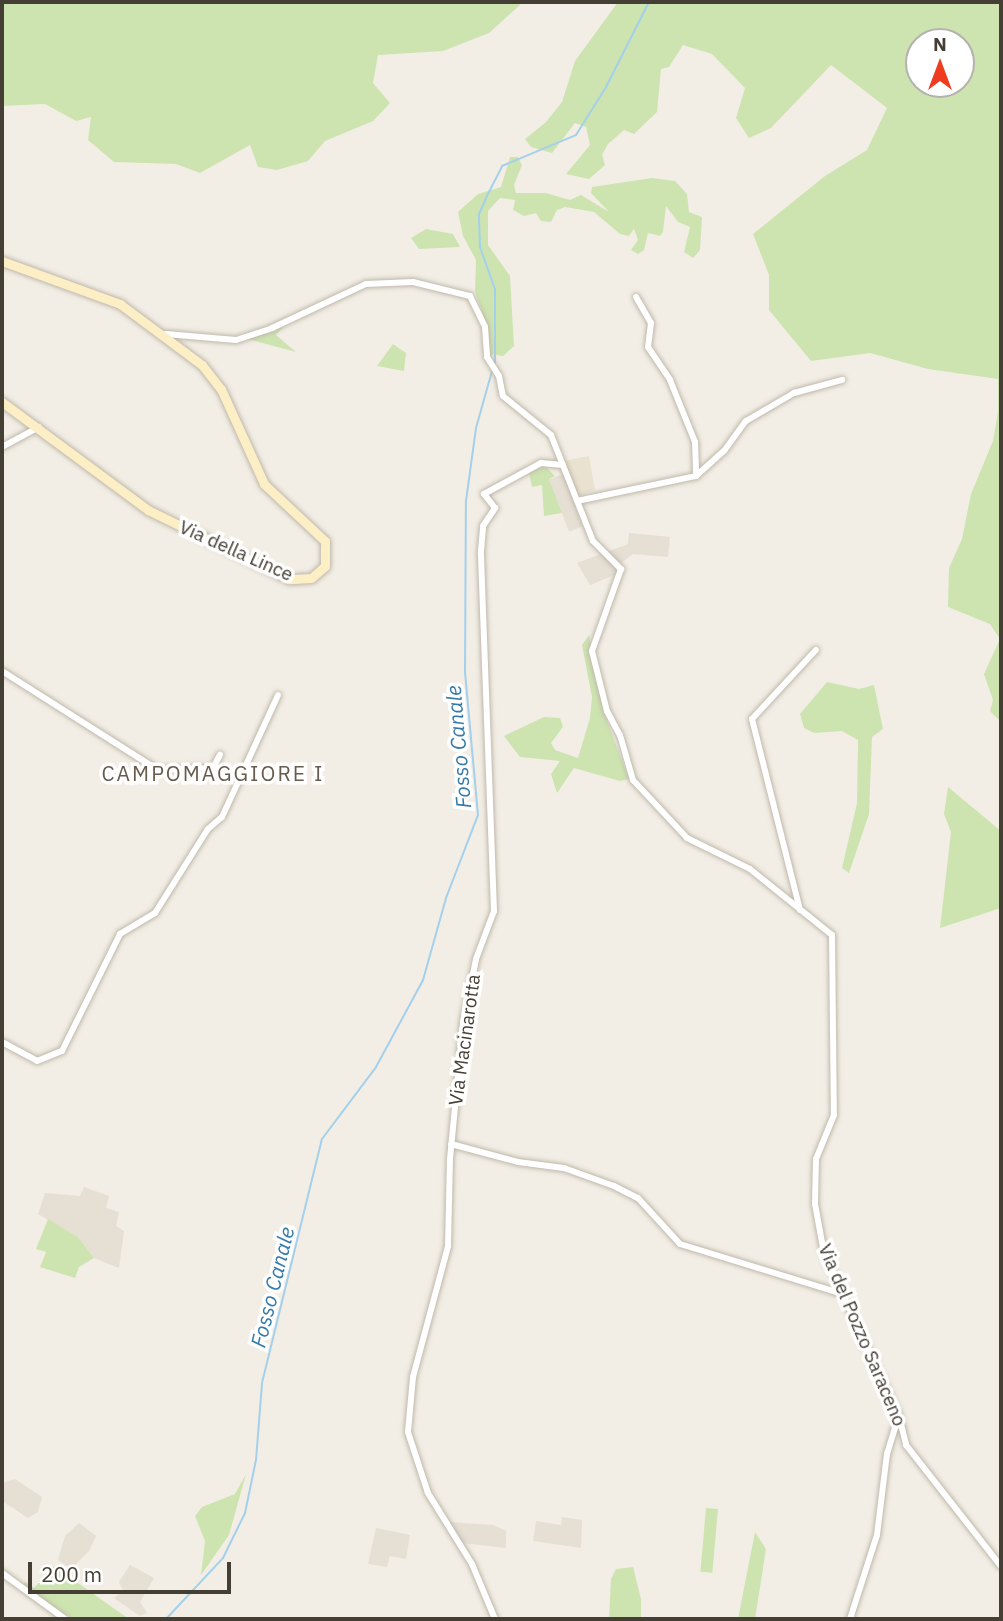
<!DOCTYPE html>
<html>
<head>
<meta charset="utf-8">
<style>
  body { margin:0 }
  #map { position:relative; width:1003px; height:1621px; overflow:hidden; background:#f2eee5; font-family:"IBM Plex Sans",sans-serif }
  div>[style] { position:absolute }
  .residential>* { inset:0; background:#e5dfd4; transform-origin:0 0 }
  .education>* { inset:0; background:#eae2d0 }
  .green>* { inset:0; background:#cde4b0; transform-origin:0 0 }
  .stream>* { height:2px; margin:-1px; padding:0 1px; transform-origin:1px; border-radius:1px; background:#a4d0ec }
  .roads { filter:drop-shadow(0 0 2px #c0b8ab) drop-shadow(0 0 2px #c0b8ab) }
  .street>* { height:6px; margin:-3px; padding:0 3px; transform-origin:3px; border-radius:3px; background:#fff }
  .secondary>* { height:9px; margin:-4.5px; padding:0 4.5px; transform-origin:4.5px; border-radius:4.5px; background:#fceec5 }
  span { translate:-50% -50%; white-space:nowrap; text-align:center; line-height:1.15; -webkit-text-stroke:7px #fff; paint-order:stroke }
  .street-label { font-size:19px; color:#443e35 }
  .water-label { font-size:21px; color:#347aaa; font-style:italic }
  .neighbourhood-label { font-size:21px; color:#665b4d; letter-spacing:2px }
  .frame { position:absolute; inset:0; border:4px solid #443e35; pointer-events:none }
  .north { position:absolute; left:905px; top:28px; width:70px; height:70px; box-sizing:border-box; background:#fff; border:2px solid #b4b2ae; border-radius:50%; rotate:0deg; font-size:19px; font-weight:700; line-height:28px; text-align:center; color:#443e35 }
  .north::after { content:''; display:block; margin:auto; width:24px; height:32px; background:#ef3b1f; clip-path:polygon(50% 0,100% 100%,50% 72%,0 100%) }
  .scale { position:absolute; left:28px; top:1562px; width:203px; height:32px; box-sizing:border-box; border:4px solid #443e35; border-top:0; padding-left:9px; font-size:21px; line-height:24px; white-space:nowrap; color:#443e35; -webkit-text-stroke:5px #fff; paint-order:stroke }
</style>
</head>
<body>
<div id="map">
  <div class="residential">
    <i style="left:563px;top:474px;width:56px;height:15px;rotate:69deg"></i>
    <i style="clip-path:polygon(629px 533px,670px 537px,668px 557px,633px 554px,616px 567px,617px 574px,590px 585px,577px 563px,628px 544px)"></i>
    <i style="clip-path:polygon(84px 1187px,109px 1196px,106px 1208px,119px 1212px,116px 1226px,124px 1231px,119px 1268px,94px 1258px,78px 1237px,38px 1214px,45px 1193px,80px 1196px)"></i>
    <i style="clip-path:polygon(15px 1479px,42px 1497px,38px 1512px,28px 1518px,2px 1501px,2px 1483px)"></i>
    <i style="clip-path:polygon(562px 1517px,582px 1520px,581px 1548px,533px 1541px,536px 1521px,561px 1525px)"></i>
    <i style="clip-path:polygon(448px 1522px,493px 1525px,506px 1531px,506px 1548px,462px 1543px)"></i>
    <i style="clip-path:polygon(79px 1523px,96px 1536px,89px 1551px,71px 1569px,58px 1560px,65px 1536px)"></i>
    <i style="clip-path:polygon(376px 1528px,410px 1535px,406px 1559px,390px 1556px,387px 1567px,368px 1564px)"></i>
    <i style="clip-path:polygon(130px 1565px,154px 1578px,140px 1602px,147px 1613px,140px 1616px,114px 1598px,123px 1591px,119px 1582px)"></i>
  </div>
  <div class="education">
    <i style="clip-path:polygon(589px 456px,595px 490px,578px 496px,563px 461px)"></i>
  </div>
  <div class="green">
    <i style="clip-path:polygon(2px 2px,518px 2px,520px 5px,489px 33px,443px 51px,378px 55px,373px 83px,390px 103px,373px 121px,325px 141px,308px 161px,277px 170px,258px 167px,250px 145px,200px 173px,176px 164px,114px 162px,88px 140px,91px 117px,76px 121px,45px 104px,2px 106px)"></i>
    <i style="clip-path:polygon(evenodd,618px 2px,1001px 2px,1001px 722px,990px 711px,993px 700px,984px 674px,1000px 639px,990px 624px,948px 607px,949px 568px,962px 539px,971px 494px,993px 441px,998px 412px,998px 379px,928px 369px,870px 353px,811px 361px,769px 310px,769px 275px,753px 234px,825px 176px,867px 150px,887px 108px,831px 65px,771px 128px,749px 138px,736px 118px,745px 88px,712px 54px,683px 45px,669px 67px,661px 69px,657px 112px,634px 134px,624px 130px,608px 144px,602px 155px,605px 165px,589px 179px,566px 174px,590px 145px,586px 127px,575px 123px,552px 153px,531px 147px,525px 139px,546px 122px,562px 102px,575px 61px,618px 2px,919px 42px,961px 42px,961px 84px,919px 84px,919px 42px)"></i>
    <i style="clip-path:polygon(510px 157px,518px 157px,522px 165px,514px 185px,516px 193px,546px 193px,570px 200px,581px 195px,609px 212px,591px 193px,592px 187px,652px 178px,675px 181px,687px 194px,689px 212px,702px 217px,700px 250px,693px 258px,684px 252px,690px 227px,678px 222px,666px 206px,663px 232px,660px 236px,648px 233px,644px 250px,638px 254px,631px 250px,638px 240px,634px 229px,629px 236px,620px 234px,594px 212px,565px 207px,557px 210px,551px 222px,541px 221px,536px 213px,524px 216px,513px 210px,515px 200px,500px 198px,488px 211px,488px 245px,510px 276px,514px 346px,503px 356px,490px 354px,486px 323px,475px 291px,476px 260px,463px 236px,458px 212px,478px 194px,501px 187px)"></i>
    <i style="clip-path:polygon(426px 229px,453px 234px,460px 247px,419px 249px,411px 238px)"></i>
    <i style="clip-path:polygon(284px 327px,276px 335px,296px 352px,248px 339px)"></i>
    <i style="clip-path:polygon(393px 344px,406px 353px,404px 371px,377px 366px)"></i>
    <i style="clip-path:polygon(545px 466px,555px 476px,549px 479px,562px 513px,544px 516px,542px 485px,532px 487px,529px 473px)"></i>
    <i style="clip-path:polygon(589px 635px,604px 713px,629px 779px,620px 781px,574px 768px,557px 793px,551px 774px,560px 761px,520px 757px,504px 736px,544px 717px,560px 718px,563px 727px,551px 743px,555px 750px,578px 758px,590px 718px,592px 697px,582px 645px)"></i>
    <i style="clip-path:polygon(827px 682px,859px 689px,874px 685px,883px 729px,872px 737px,869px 814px,849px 873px,842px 868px,857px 803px,858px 740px,842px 731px,814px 733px,804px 728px,800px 714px)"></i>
    <i style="clip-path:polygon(948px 787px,1001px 831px,1001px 908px,940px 928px,951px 832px,944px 814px)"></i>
    <i style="clip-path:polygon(48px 1219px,78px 1237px,94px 1258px,79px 1267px,75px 1278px,40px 1267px,46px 1252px,36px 1249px)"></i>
    <i style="clip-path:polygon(246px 1474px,229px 1535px,201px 1575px,205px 1541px,195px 1516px,202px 1507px,235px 1494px)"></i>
    <i style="left:706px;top:1508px;width:12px;height:64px;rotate:5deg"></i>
    <i style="clip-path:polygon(755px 1532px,766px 1549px,755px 1619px,738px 1619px)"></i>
    <i style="clip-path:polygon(54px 1566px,129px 1619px,73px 1619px,22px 1585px,25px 1582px,34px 1588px)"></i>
    <i style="clip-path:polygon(633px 1567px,641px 1599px,641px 1619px,609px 1619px,611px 1579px,616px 1569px)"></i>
  </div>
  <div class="stream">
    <i style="left:495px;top:363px;width:74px;rotate:-90deg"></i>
    <i style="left:495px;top:289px;width:45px;rotate:-109.7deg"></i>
    <i style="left:480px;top:247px;width:33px;rotate:-92deg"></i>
    <i style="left:479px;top:214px;width:24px;rotate:-66deg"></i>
    <i style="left:489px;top:192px;width:29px;rotate:-63deg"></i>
    <i style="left:502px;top:166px;width:80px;rotate:-22.7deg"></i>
    <i style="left:576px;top:135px;width:57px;rotate:-58deg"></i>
    <i style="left:606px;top:87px;width:95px;rotate:-63.2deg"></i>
    <i style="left:166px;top:1619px;width:83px;rotate:-46.9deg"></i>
    <i style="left:223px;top:1558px;width:50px;rotate:-63.9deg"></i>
    <i style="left:245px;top:1513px;width:54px;rotate:-78.3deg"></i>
    <i style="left:256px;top:1460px;width:77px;rotate:-85.5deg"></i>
    <i style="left:262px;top:1383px;width:251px;rotate:-76.2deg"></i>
    <i style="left:322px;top:1139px;width:90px;rotate:-53.1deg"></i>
    <i style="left:376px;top:1067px;width:99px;rotate:-61.6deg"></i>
    <i style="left:423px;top:980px;width:85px;rotate:-74.3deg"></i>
    <i style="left:446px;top:898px;width:89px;rotate:-68.9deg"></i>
    <i style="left:478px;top:815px;width:144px;rotate:-95.2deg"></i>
    <i style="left:465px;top:672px;width:171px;rotate:-89.7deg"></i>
    <i style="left:466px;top:501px;width:74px;rotate:-82.2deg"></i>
    <i style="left:476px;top:428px;width:59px;rotate:-74.3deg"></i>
  </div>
  <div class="roads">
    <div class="street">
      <i style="left:636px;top:297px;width:30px;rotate:60deg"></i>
      <i style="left:651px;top:323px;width:24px;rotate:97deg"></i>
      <i style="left:648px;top:347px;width:40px;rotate:56deg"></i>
      <i style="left:670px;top:380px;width:67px;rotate:68deg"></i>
      <i style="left:695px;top:442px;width:34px;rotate:88deg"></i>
      <i style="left:166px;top:334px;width:70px;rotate:4.9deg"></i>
      <i style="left:236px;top:340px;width:38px;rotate:-18deg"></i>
      <i style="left:272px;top:328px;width:104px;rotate:-25.1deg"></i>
      <i style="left:366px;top:284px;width:47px;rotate:-2.4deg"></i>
      <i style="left:413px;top:282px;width:59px;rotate:13.8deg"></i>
      <i style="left:470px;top:296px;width:34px;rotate:64deg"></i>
      <i style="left:485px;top:327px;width:30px;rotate:86deg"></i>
      <i style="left:487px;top:357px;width:22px;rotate:58deg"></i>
      <i style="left:499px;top:376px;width:20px;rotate:79deg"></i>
      <i style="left:503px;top:396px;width:62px;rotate:39.1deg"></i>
      <i style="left:551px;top:435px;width:114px;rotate:68.4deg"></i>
      <i style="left:593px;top:541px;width:40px;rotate:45deg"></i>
      <i style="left:621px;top:569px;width:87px;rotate:109.5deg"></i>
      <i style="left:592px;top:651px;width:62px;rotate:76deg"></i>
      <i style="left:607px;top:711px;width:27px;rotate:62deg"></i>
      <i style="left:620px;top:735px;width:47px;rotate:73.9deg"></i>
      <i style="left:633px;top:780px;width:79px;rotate:47deg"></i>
      <i style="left:687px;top:838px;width:70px;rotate:26.2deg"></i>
      <i style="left:750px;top:869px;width:105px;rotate:38.8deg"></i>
      <i style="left:832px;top:935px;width:180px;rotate:89.4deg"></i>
      <i style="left:834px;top:1115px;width:48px;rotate:112.2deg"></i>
      <i style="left:816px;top:1159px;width:45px;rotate:91.3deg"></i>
      <i style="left:815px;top:1204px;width:50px;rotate:79.6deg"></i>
      <i style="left:824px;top:1253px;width:179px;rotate:65.3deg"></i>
      <i style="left:899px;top:1416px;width:30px;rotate:76deg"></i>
      <i style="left:906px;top:1445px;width:154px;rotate:51.9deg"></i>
      <i style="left:2px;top:447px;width:42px;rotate:-28.4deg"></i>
      <i style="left:577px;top:501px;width:122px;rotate:-11.9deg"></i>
      <i style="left:696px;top:476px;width:38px;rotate:-42deg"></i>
      <i style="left:724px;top:451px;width:37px;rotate:-54deg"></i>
      <i style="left:746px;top:421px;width:56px;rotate:-30.3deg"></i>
      <i style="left:794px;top:393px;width:50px;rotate:-15.2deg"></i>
      <i style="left:2px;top:671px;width:185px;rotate:32.4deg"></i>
      <i style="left:158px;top:770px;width:55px;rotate:-2.1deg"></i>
      <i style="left:213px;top:768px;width:15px;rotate:-62deg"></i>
      <i style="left:800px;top:910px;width:197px;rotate:-104.1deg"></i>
      <i style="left:752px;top:719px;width:94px;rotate:-47.2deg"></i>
      <i style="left:2px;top:1042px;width:40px;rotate:28deg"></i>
      <i style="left:37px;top:1061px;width:27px;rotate:-22deg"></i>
      <i style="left:62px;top:1051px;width:131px;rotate:-63.6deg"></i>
      <i style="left:120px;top:934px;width:41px;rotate:-31deg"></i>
      <i style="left:155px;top:913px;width:99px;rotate:-57.8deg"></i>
      <i style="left:208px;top:829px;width:18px;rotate:-41deg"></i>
      <i style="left:222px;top:817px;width:134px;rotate:-65.3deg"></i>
      <i style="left:451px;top:1144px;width:69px;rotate:15deg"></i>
      <i style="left:518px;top:1162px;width:46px;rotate:7.4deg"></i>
      <i style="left:564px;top:1168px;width:53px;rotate:19.8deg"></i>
      <i style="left:614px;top:1186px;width:27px;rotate:27deg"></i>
      <i style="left:638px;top:1198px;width:62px;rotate:47.6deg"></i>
      <i style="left:680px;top:1244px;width:170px;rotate:17.1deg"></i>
      <i style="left:2px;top:1573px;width:78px;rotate:36.1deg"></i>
      <i style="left:495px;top:1619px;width:60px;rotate:-112.7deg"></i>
      <i style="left:472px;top:1564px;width:84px;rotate:-121.8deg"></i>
      <i style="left:428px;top:1493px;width:64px;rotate:-108.2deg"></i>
      <i style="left:408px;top:1432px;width:55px;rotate:-84.8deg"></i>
      <i style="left:413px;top:1377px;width:136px;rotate:-75deg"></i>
      <i style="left:448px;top:1246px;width:87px;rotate:-88.7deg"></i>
      <i style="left:450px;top:1159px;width:137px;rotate:-84.5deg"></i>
      <i style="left:463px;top:1023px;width:65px;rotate:-78.5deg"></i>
      <i style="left:476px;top:959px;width:51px;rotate:-69.4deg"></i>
      <i style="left:494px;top:911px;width:360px;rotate:-92.1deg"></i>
      <i style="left:481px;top:551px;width:25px;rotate:-85deg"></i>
      <i style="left:483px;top:526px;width:22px;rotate:-56deg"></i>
      <i style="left:495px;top:508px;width:18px;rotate:-128deg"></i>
      <i style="left:484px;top:494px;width:65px;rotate:-28.5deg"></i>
      <i style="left:541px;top:463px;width:22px;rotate:5deg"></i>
      <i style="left:850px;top:1619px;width:88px;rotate:-72.2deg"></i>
      <i style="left:877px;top:1535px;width:82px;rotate:-83deg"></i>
      <i style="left:887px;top:1454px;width:38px;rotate:-73deg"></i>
    </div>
    <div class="secondary">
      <i style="left:2px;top:261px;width:126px;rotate:20deg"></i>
      <i style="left:120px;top:304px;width:102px;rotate:36.6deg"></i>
      <i style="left:202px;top:365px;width:31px;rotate:52deg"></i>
      <i style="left:221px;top:389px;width:104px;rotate:65.6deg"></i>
      <i style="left:264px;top:484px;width:83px;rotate:43.1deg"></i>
      <i style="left:325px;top:541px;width:25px;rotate:90deg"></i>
      <i style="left:325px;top:566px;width:18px;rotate:139deg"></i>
      <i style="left:311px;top:578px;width:22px;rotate:177deg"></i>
      <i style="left:289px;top:579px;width:157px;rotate:-153.9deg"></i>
      <i style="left:148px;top:510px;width:182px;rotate:-143.5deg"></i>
    </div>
  </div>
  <div class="street-label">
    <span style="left:236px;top:551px;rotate:24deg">Via della Lince</span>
    <span style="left:465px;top:1040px;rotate:-82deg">Via Macinarotta</span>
    <span style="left:862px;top:1335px;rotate:67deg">Via del Pozzo Saraceno</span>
  </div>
  <div class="water-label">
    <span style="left:458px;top:747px;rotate:-95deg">Fosso Canale</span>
    <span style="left:272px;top:1287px;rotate:-76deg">Fosso Canale</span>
  </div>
  <div class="neighbourhood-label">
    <span style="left:213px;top:773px">CAMPOMAGGIORE I</span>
  </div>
  <div class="frame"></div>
  <div class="north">N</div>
  <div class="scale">200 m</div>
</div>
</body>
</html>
